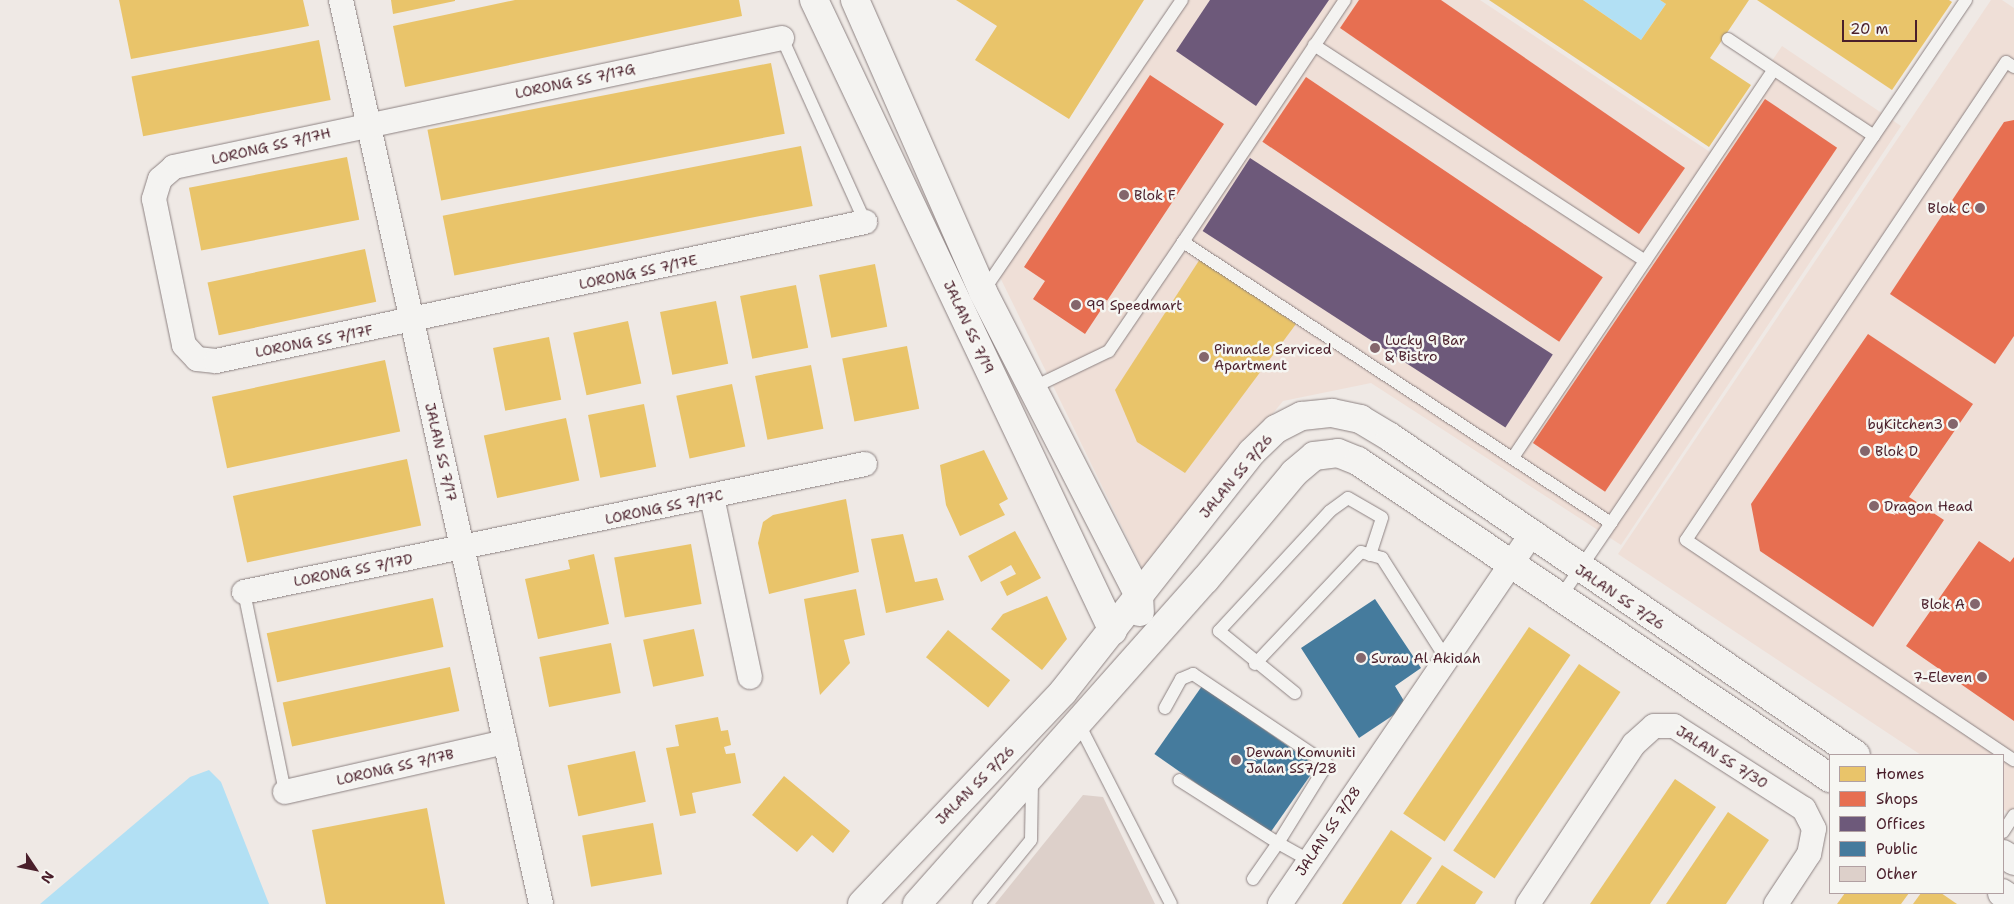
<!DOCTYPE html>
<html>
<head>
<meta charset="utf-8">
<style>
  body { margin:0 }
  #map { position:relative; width:2014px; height:904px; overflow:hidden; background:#efe9e5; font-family:"Shantell Sans",sans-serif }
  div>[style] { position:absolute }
  .built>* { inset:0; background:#efdfd7 }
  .water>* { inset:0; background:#b2e0f4 }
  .homes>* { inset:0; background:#e9c46a; transform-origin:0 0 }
  .shops>* { inset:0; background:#e76f51; transform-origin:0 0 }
  .offices>* { inset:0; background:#6d597a; transform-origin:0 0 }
  .public>* { inset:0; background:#457b9d; transform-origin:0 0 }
  .building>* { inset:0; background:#ddd0ca }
  .roads { filter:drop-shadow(0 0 1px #8d8282) drop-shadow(0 0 1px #8d8282) }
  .lane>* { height:12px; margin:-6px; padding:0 6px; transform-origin:6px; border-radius:6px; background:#f4f3f1 }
  .street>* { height:24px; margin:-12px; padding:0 12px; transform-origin:12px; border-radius:12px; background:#f4f3f1 }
  .secondary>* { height:28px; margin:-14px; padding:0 14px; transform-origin:14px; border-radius:14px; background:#f4f3f1 }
  .dots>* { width:14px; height:14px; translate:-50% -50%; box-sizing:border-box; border:2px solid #f6f6f2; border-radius:50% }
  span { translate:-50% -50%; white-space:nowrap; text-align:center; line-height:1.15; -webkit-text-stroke:5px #f6f6f2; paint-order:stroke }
  .street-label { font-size:14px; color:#4a1f2b }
  .poi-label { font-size:14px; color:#4a1f2b }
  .left { translate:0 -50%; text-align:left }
  .right { translate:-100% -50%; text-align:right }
  .legend { position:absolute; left:1829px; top:754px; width:175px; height:140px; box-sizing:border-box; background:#f6f6f2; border:1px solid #b1a0a2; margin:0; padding:6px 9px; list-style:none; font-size:15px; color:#4a1f2b }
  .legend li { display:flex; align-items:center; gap:10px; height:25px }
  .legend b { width:25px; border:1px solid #b1a0a2 }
  .north { position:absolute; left:10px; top:844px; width:50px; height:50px; -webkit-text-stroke:4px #f6f6f2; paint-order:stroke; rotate:124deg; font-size:14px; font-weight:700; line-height:20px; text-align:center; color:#4a1f2b }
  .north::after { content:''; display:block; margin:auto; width:18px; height:22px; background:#4a1f2b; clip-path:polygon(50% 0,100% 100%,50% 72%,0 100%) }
  .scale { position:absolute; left:1842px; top:20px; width:75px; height:22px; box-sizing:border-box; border:2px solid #4a1f2b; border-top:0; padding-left:6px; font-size:15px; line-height:18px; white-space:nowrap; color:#4a1f2b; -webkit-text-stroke:4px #f6f6f2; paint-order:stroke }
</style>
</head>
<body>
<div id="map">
  <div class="built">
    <i style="clip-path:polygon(1175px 0,1480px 0,1710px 152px,1782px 46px,1901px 126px,1621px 545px,1371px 383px,1283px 401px,1144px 572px,994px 265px)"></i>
    <i style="clip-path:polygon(1991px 0,2002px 0,2014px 8px,2014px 817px,2003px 809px,2003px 755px,1921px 755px,1618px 554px)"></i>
  </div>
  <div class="water">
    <i style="clip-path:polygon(1583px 0,1660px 0,1666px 4px,1641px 40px)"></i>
    <i style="clip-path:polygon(209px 770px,221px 782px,269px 904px,40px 904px,190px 777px)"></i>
  </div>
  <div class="homes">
    <i style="clip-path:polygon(119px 0,303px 0,309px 26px,131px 59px)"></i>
    <i style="clip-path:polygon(391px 0,455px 0,455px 1px,393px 14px)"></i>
    <i style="clip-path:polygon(515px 0,739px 0,742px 16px,405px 87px,393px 26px)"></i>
    <i style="clip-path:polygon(956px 0,1144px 0,1069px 119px,975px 60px,997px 26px)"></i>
    <i style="clip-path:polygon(1489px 0,1583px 0,1641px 40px,1666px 4px,1660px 0,1749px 0,1710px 58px,1751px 85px,1709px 147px)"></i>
    <i style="clip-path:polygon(1757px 0,1949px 0,1952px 2px,1892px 90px)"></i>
    <i style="left:319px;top:40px;width:61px;height:191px;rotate:79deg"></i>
    <i style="left:771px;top:63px;width:72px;height:350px;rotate:79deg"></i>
    <i style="left:801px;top:146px;width:61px;height:365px;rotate:79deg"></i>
    <i style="left:347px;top:157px;width:64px;height:161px;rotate:79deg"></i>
    <i style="left:365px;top:249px;width:54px;height:161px;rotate:78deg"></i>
    <i style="clip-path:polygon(1200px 259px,1296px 324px,1185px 473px,1137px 442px,1115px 390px)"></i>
    <i style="left:875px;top:264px;width:64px;height:57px;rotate:79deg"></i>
    <i style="left:796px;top:285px;width:64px;height:57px;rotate:79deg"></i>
    <i style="left:716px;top:301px;width:64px;height:57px;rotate:79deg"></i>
    <i style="left:628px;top:321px;width:64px;height:56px;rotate:78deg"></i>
    <i style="left:549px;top:337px;width:64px;height:57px;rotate:79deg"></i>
    <i style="left:907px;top:346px;width:64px;height:66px;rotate:79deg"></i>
    <i style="left:385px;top:360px;width:73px;height:177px;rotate:78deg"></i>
    <i style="left:811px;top:365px;width:65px;height:57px;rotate:79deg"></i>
    <i style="left:732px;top:384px;width:64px;height:57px;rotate:78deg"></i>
    <i style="left:644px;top:404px;width:64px;height:57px;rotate:79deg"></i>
    <i style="left:566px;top:418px;width:64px;height:84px;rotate:78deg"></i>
    <i style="clip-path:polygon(984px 450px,1008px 499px,999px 504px,1005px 515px,960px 536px,946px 505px,940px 465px)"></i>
    <i style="left:407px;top:459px;width:68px;height:178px;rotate:78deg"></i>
    <i style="clip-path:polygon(846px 499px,859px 572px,769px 594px,758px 543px,763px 522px,773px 515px)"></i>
    <i style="clip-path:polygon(1015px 531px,1041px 578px,1007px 596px,1000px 582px,1016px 574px,1011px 565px,981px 582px,968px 556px)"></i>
    <i style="clip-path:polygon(903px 534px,915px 582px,937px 578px,944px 600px,886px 613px,871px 539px)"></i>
    <i style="left:691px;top:544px;width:61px;height:78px;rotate:80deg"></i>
    <i style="clip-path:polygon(594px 554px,609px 624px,538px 639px,525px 579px,570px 569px,568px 560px)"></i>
    <i style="clip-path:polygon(856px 589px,865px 635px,844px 640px,850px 663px,820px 695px,804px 599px)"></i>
    <i style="clip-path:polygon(1047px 596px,1067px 639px,1042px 670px,991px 629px,1003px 614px)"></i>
    <i style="left:433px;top:598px;width:50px;height:170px;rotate:78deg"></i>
    <i style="left:1529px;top:627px;width:50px;height:225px;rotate:34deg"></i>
    <i style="left:694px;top:629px;width:48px;height:52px;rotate:78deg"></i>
    <i style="left:948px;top:630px;width:80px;height:35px;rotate:39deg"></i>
    <i style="left:611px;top:643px;width:51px;height:73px;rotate:79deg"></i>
    <i style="left:1579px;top:664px;width:50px;height:225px;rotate:34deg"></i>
    <i style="left:450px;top:667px;width:45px;height:171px;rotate:78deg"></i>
    <i style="clip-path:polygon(718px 717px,721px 731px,728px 730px,731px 745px,724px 747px,726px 754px,735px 753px,741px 783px,692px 793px,696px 813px,680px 816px,666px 748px,679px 746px,675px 725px)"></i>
    <i style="left:635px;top:751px;width:52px;height:69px;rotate:78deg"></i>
    <i style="clip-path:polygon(784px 776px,850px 831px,833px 853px,812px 835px,797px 852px,752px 815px)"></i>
    <i style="clip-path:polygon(1675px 779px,1716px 807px,1650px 904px,1590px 904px)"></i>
    <i style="clip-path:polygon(427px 808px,445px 904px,326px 904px,312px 830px)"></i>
    <i style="clip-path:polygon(1728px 812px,1769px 840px,1726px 904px,1666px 904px)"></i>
    <i style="left:653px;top:823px;width:52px;height:72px;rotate:80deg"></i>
    <i style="clip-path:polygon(1391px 830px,1432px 858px,1401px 904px,1342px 904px)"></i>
    <i style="clip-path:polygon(1442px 865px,1483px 892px,1475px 904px,1416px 904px)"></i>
    <i style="clip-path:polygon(1845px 893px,1909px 893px,1901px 904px,1837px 904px)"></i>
    <i style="clip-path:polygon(1921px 893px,1941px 893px,1957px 904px,1913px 904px)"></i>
  </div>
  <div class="shops">
    <i style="clip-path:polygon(1359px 0,1441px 0,1685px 168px,1639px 234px,1340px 28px)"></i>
    <i style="clip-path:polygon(1150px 75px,1224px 124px,1085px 334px,1033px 299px,1045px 281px,1024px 267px)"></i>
    <i style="left:1306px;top:77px;width:358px;height:78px;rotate:34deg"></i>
    <i style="left:1765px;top:99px;width:87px;height:415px;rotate:34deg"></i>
    <i style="clip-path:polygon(2014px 120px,2014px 336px,1995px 364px,1890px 294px,2004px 122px)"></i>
    <i style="clip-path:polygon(1868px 334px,1973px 404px,1909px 497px,1944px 520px,1873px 627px,1760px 551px,1751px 504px)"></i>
    <i style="clip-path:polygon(1979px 541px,2010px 562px,2014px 557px,2014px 721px,1906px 646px)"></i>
  </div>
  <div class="offices">
    <i style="clip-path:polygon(1210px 0,1329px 0,1256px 106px,1176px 51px)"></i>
    <i style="left:1250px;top:158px;width:361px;height:87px;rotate:33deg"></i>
  </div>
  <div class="public">
    <i style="clip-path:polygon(1375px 599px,1421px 668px,1395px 686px,1407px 706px,1359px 738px,1301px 648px)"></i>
    <i style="left:1202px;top:686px;width:140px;height:83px;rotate:35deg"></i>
  </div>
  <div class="building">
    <i style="clip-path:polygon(1083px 795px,1103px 797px,1155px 904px,995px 904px)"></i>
  </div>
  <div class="roads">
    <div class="lane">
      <i style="left:1345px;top:0;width:291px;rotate:123.8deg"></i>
      <i style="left:1183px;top:242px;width:512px;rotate:33.29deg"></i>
      <i style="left:1611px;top:523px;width:632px;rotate:-55.83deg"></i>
      <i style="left:782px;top:38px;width:202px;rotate:65.7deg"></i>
      <i style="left:1728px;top:39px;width:175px;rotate:33.6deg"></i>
      <i style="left:1314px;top:45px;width:395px;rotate:33.1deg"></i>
      <i style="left:2014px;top:67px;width:9px;rotate:-148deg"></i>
      <i style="left:2006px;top:62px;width:575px;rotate:123.8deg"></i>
      <i style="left:1686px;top:540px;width:395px;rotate:33.9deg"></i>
      <i style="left:982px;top:293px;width:355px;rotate:-55.7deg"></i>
      <i style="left:1032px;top:388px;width:85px;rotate:-25.7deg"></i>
      <i style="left:1109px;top:351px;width:132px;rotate:-55.8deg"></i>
      <i style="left:1514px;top:456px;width:465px;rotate:-56.1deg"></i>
      <i style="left:244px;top:592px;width:204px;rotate:78.4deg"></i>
      <i style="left:1560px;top:598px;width:91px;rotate:-55.8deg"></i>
      <i style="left:1255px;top:664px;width:154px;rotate:-46.6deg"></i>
      <i style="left:1361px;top:552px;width:22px;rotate:16deg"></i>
      <i style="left:1382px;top:558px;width:117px;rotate:57.5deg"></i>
      <i style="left:1295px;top:693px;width:98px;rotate:-140.8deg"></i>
      <i style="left:1219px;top:631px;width:163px;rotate:-47.2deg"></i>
      <i style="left:1330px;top:511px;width:22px;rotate:-36deg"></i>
      <i style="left:1348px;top:498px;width:39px;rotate:30deg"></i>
      <i style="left:1382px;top:518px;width:39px;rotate:108deg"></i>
      <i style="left:1165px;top:708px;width:33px;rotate:-61deg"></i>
      <i style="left:1181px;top:679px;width:13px;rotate:-23deg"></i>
      <i style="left:1193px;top:674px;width:161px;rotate:33.9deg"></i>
      <i style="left:1327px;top:764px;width:93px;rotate:121.8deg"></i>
      <i style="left:1278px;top:843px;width:117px;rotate:-147.5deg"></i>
      <i style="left:1079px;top:724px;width:202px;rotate:62.9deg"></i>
      <i style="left:2003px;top:832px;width:20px;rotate:-57deg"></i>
      <i style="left:1253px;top:879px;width:44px;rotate:-55.2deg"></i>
      <i style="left:1278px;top:843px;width:35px;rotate:29deg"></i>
      <i style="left:979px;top:904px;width:82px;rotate:-50.9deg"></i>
      <i style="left:1031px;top:840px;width:60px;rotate:-89deg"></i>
    </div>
    <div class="street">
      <i style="left:341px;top:0;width:926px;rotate:77.52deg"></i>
      <i style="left:782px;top:38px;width:622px;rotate:168.02deg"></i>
      <i style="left:174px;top:167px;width:18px;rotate:139deg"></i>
      <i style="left:160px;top:179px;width:21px;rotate:107deg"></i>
      <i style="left:154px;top:199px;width:149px;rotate:78.4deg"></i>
      <i style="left:184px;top:345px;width:19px;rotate:47deg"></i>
      <i style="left:197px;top:359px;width:19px;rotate:6deg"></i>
      <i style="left:216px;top:361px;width:664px;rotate:-12.09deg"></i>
      <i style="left:712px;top:497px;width:184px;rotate:78.1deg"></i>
      <i style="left:244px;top:592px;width:634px;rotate:-11.65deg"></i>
      <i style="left:285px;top:792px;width:226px;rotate:-12.8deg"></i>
      <i style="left:1280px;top:904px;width:445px;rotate:-55.8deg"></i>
      <i style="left:1528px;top:904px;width:192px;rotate:-56.5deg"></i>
      <i style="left:1634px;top:744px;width:27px;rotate:-42deg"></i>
      <i style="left:1654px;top:726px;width:20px"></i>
      <i style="left:1674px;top:726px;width:154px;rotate:32.6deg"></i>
      <i style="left:1804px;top:809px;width:22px;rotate:63deg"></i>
      <i style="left:1814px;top:829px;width:25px;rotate:101deg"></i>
      <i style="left:1809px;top:854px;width:60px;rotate:123.4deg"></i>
    </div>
    <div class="secondary">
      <i style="left:814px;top:0;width:698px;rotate:64.65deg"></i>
      <i style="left:855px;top:0;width:319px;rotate:66.3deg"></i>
      <i style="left:983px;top:292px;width:341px;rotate:62.8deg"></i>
      <i style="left:1139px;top:595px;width:17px;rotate:87deg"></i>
      <i style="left:2003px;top:854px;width:13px;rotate:32deg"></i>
      <i style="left:2002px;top:893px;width:14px;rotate:34deg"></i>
      <i style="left:862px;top:904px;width:292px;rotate:-46.5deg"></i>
      <i style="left:1063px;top:692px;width:305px;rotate:-51.8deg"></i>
      <i style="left:1252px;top:452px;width:33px;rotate:-44deg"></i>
      <i style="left:1276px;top:429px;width:29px;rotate:-27deg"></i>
      <i style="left:1302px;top:416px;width:30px;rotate:-6deg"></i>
      <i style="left:1332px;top:413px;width:29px;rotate:12deg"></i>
      <i style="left:1360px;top:419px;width:35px;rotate:31deg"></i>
      <i style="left:1390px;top:437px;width:564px;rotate:34.31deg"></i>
      <i style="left:917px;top:904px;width:433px;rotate:-48.4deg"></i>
      <i style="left:1205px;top:580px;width:139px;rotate:-50.2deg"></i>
      <i style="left:1294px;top:473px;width:26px;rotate:-40deg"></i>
      <i style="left:1314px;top:456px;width:24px;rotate:-7deg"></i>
      <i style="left:1338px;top:453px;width:22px;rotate:22deg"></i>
      <i style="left:1358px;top:461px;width:569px;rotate:33.89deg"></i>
    </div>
  </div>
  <div class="dots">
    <i style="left:1124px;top:195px;background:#84666c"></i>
    <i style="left:1980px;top:208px;background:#84666c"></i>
    <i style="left:1076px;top:305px;background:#84666c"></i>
    <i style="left:1375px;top:348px;background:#84666c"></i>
    <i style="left:1204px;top:357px;background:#84666c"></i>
    <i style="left:1953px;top:424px;background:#84666c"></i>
    <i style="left:1865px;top:451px;background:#84666c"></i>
    <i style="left:1874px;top:506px;background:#84666c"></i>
    <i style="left:1975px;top:604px;background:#84666c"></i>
    <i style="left:1361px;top:658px;background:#84666c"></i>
    <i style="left:1982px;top:677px;background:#84666c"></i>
    <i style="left:1236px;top:760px;background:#84666c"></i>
  </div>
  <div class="street-label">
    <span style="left:575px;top:81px;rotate:-12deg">LORONG SS 7/17G</span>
    <span style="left:271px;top:146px;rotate:-13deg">LORONG SS 7/17H</span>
    <span style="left:638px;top:272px;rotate:-12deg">LORONG SS 7/17E</span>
    <span style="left:969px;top:327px;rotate:65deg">JALAN SS 7/19</span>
    <span style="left:314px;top:341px;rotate:-11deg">LORONG SS 7/17F</span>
    <span style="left:441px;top:452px;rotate:77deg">JALAN SS 7/17</span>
    <span style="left:1236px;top:476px;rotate:-50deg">JALAN SS 7/26</span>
    <span style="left:664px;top:507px;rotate:-12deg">LORONG SS 7/17C</span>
    <span style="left:353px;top:570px;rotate:-11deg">LORONG SS 7/17D</span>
    <span style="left:1620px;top:597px;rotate:34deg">JALAN SS 7/26</span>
    <span style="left:1722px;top:757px;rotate:32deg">JALAN SS 7/30</span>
    <span style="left:395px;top:767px;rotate:-13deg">LORONG SS 7/17B</span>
    <span style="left:975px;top:785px;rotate:-45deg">JALAN SS 7/26</span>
    <span style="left:1328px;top:831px;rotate:-56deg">JALAN SS 7/28</span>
  </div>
  <div class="poi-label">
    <span class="left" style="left:1134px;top:195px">Blok F</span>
    <span class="right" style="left:1970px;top:208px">Blok C</span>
    <span class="left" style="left:1086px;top:305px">99 Speedmart</span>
    <span class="left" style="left:1385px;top:348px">Lucky 9 Bar<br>&amp; Bistro</span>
    <span class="left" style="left:1214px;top:357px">Pinnacle Serviced<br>Apartment</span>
    <span class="right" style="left:1943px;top:424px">byKitchen3</span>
    <span class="left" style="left:1875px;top:451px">Blok D</span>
    <span class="left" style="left:1884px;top:506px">Dragon Head</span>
    <span class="right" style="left:1965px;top:604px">Blok A</span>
    <span class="left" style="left:1371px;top:658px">Surau Al Akidah</span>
    <span class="right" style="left:1972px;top:677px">7-Eleven</span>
    <span class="left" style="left:1246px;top:760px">Dewan Komuniti<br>Jalan SS7/28</span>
  </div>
  <ul class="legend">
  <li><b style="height:14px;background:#e9c46a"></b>Homes</li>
  <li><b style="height:14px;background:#e76f51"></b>Shops</li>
  <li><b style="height:14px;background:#6d597a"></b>Offices</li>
  <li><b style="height:14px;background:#457b9d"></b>Public</li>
  <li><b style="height:14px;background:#ddd0ca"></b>Other</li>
  </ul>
  <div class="north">N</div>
  <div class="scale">20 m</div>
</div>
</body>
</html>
